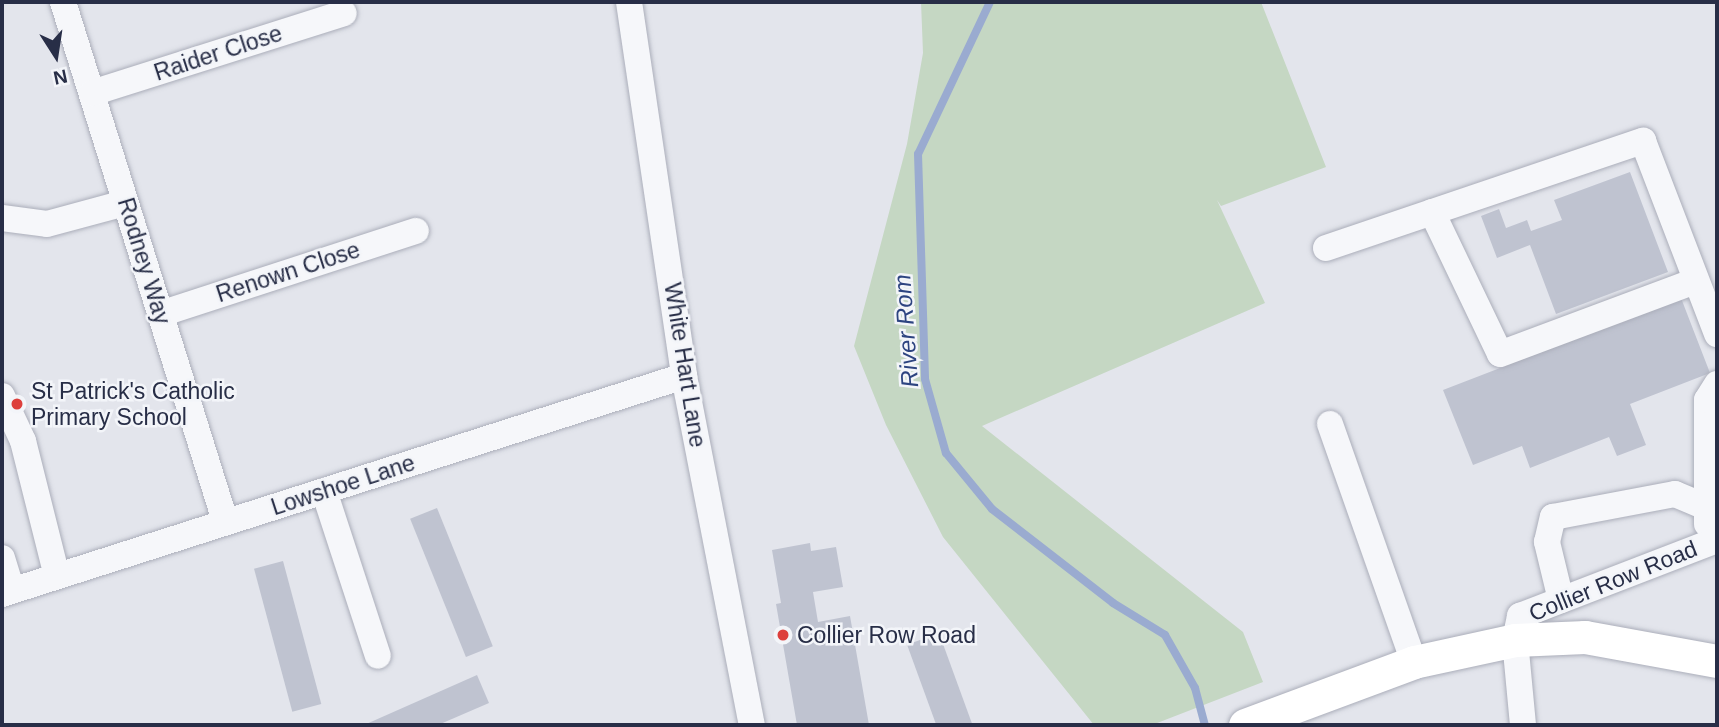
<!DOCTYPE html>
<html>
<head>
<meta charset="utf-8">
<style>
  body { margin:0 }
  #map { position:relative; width:1719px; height:727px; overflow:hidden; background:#e3e5ec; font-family:Helvetica,sans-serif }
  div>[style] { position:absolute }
  .green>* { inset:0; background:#c5d7c3 }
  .stream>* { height:8px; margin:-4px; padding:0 4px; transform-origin:4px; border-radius:4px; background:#9aabd0 }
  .building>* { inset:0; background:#bfc3d0; transform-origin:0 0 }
  .roads { filter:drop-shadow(0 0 2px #abaeba) drop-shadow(0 0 2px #abaeba) }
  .minor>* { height:26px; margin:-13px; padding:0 13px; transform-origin:13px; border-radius:13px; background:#f6f7fa }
  .major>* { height:33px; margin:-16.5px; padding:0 16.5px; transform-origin:16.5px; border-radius:16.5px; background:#fff }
  .dots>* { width:19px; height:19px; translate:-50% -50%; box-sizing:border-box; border:4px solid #f3f5f9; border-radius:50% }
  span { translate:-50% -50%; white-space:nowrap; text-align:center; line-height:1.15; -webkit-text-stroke:5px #f3f5f9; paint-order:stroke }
  .street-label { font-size:23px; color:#282e47 }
  .poi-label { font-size:23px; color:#282e47 }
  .left { translate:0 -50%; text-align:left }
  .water-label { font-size:24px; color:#2d4480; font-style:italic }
  .frame { position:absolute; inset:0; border:4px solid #282e47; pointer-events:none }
  .north { position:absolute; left:21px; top:21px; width:70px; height:70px; -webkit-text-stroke:5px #f3f5f9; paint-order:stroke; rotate:168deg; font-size:19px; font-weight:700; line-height:28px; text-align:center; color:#282e47 }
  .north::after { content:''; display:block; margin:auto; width:24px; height:32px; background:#282e47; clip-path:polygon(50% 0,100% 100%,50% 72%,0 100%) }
</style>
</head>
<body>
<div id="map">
  <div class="green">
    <i style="clip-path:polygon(921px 2px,1261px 2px,1326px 167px,1221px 206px,1217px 200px,1265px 303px,982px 426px,1243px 632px,1263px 682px,1152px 725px,1094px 725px,943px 537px,886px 425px,854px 346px,907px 144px,923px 53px)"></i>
  </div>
  <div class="stream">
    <i style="left:990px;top:2px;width:168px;rotate:115.3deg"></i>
    <i style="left:918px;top:154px;width:225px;rotate:88.2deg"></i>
    <i style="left:925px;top:379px;width:77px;rotate:74.2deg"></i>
    <i style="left:946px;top:453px;width:72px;rotate:50.6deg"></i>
    <i style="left:992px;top:509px;width:153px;rotate:37.8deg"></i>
    <i style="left:1113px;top:603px;width:61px;rotate:31.6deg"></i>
    <i style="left:1165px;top:635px;width:61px;rotate:60.5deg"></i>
    <i style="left:1195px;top:688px;width:38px;rotate:75deg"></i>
  </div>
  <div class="building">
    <i style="clip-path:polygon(1630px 172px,1668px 272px,1556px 314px,1530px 245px,1497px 258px,1481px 216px,1499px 209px,1506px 228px,1527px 220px,1531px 231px,1562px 220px,1554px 200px)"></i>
    <i style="clip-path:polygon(1681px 298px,1710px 373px,1630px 404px,1646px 445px,1617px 456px,1609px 437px,1530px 468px,1522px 446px,1473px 465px,1443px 390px)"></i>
    <i style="left:437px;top:508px;width:149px;height:29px;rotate:68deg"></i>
    <i style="clip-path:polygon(810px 543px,811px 551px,836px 547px,843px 587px,813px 592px,818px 622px,850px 616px,869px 725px,797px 725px,776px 604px,781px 603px,772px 550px)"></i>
    <i style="left:283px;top:561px;width:148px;height:30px;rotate:75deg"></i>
    <i style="left:939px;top:633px;width:98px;height:34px;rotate:70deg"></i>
    <i style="clip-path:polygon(477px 675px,489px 703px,438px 725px,364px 725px)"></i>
  </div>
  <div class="roads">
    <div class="minor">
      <i style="left:63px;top:2px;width:544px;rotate:72.66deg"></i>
      <i style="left:629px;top:2px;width:378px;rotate:81.6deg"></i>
      <i style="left:684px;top:376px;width:356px;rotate:79deg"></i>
      <i style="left:92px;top:93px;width:264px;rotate:-17.6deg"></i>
      <i style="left:1432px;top:212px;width:157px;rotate:64.4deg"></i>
      <i style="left:1500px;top:354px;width:208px;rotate:-20.5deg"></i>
      <i style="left:2px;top:218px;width:45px;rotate:7.6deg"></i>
      <i style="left:47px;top:224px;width:81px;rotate:-15.1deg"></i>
      <i style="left:1326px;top:248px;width:335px;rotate:-18.7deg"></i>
      <i style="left:1643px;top:141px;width:207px;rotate:69deg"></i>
      <i style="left:160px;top:314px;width:269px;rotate:-18deg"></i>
      <i style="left:2px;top:396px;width:50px;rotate:65deg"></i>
      <i style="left:23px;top:441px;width:139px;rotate:75.9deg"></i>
      <i style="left:1330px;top:424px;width:252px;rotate:70.6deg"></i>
      <i style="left:325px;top:494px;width:170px;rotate:71.9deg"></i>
      <i style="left:1707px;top:524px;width:124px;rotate:-90deg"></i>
      <i style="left:1707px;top:400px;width:19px;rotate:-58deg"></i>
      <i style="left:2px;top:558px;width:34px;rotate:73deg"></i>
      <i style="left:2px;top:594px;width:716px;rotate:-17.73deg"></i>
      <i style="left:1561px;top:600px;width:60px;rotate:-103.6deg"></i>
      <i style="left:1547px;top:542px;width:26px;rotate:-77deg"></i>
      <i style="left:1553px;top:517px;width:124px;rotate:-10.7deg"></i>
      <i style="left:1675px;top:494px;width:34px;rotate:23deg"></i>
      <i style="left:1523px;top:725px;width:85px;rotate:-95.4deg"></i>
      <i style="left:1515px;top:640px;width:25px;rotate:-78deg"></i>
      <i style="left:1520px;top:616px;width:211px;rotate:-21.1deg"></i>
    </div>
    <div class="major">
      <i style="left:1245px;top:725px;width:180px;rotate:-20.4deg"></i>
      <i style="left:1414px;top:662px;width:103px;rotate:-12.3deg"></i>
      <i style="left:1515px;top:640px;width:70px;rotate:-2.5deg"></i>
      <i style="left:1585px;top:637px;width:134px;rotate:10.3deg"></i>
    </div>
  </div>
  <div class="dots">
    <i style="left:17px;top:404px;background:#dd3f3c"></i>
    <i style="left:783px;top:635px;background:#dd3f3c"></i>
  </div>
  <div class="street-label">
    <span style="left:218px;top:53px;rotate:-18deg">Raider Close</span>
    <span style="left:144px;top:261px;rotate:73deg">Rodney Way</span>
    <span style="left:288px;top:272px;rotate:-18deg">Renown Close</span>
    <span style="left:685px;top:365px;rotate:81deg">White Hart Lane</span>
    <span style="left:343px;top:485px;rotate:-18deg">Lowshoe Lane</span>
    <span style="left:1613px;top:581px;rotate:-22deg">Collier Row Road</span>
  </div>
  <div class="poi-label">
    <span class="left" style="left:31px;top:404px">St Patrick's Catholic<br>Primary School</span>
    <span class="left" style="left:797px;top:635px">Collier Row Road</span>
  </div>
  <div class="water-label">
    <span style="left:906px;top:331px;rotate:-94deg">River Rom</span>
  </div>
  <div class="frame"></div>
  <div class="north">N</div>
</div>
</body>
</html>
